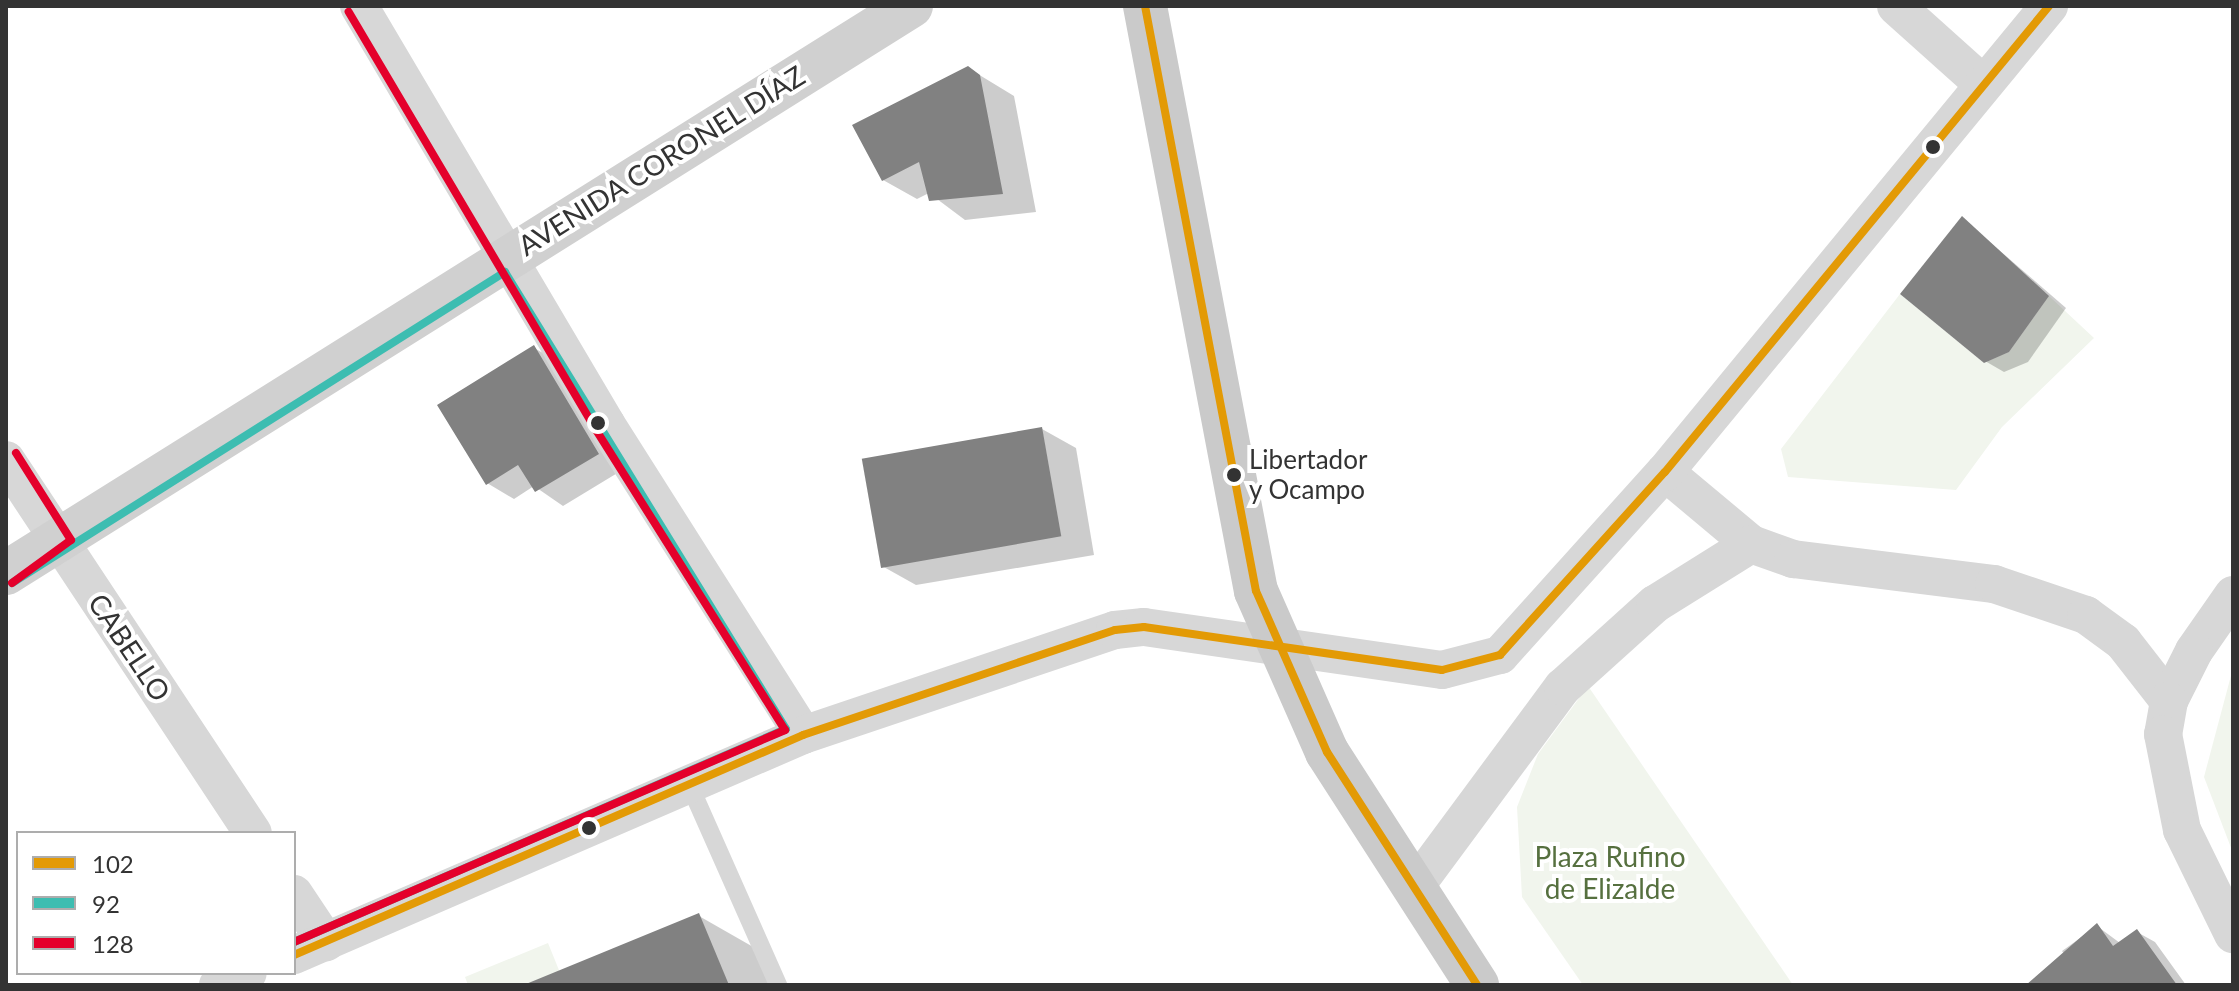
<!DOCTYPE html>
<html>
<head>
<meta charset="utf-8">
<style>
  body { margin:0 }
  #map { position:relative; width:2239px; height:991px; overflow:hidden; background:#fff; font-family:Lato,sans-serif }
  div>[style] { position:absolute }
  .green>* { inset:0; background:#f1f5ed }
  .shadow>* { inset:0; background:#0003 }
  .building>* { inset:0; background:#818181; transform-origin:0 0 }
  .service>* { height:18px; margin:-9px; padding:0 9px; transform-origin:9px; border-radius:9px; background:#d7d7d7 }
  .minor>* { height:38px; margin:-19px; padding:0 19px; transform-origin:19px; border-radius:19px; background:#d7d7d7 }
  .secondary>* { height:44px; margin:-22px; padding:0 22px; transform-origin:22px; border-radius:22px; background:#d0d0d0 }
  .primary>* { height:44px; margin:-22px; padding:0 22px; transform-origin:22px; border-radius:22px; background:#cacaca }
  .bus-1>* { height:8px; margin:-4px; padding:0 4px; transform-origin:4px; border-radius:4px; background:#e39a05 }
  .bus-2>* { height:8px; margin:-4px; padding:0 4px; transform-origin:4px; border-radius:4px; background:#3dbdb1 }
  .bus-3>* { height:8px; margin:-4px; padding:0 4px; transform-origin:4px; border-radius:4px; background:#e4002b }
  .dots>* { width:22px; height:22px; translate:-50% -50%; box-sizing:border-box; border:4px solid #fff; border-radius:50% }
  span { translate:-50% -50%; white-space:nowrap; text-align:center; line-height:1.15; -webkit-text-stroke:8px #fff; paint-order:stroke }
  .bus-label { font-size:26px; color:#333 }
  .left { translate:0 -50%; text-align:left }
  .street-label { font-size:28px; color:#333 }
  .park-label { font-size:28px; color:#56703f }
  .frame { position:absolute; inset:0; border:8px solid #333; pointer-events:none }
  .legend { position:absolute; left:16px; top:831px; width:280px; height:144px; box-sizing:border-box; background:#fff; border:2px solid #adadad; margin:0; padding:10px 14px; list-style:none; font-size:24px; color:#333 }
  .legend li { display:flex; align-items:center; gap:16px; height:40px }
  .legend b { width:40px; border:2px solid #adadad }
</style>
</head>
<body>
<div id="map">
  <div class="green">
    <i style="clip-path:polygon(1900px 294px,1984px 363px,2009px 352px,2049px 296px,2094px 338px,2002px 427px,1956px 490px,1788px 477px,1781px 449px)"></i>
    <i style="clip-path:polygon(2233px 668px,2233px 853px,2204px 777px)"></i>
    <i style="clip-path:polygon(1588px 686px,1793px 985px,1583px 985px,1522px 897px,1517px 807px,1538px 754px)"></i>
    <i style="clip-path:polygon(548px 943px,565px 985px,468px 985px,465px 977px)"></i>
  </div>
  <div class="shadow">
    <i style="clip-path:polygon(968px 68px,1014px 96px,1036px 212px,965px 220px,929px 193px,917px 199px,883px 180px,855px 126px)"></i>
    <i style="clip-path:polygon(1962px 218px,2066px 308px,2028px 362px,2004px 372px,1985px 361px)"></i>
    <i style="clip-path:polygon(534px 348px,561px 363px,624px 469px,563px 506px,534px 486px,514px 499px,487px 483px)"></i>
    <i style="clip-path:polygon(1042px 429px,1076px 448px,1094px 555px,916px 585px,882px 566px)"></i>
    <i style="clip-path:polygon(699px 916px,755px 948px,770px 985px,569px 985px)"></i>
    <i style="clip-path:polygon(2097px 926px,2120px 943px,2137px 932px,2155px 942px,2186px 985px,2055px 985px,2067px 958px,2062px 951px)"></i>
  </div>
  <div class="building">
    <i style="clip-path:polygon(968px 66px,980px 75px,1003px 194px,929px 201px,919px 162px,882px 181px,852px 125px)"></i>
    <i style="clip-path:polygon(1962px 216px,2049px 296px,2009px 352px,1984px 363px,1900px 294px)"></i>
    <i style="clip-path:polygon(534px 345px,599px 454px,535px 492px,518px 465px,486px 485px,437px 405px)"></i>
    <i style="left:1042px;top:427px;width:111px;height:183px;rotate:80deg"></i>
    <i style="clip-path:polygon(699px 913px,729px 985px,526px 985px,526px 984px)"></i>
    <i style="clip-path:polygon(2097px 923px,2113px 946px,2137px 929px,2177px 985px,2026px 985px)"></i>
  </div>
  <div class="service">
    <i style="left:690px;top:786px;width:218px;rotate:66.1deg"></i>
  </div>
  <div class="minor">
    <i style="left:359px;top:6px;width:486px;rotate:59.4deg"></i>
    <i style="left:606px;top:424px;width:368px;rotate:57.6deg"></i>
    <i style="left:1896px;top:6px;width:117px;rotate:41.9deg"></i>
    <i style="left:6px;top:460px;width:447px;rotate:56.5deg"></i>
    <i style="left:1665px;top:472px;width:112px;rotate:39.9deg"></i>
    <i style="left:1751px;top:544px;width:45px;rotate:19.7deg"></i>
    <i style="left:1793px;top:559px;width:203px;rotate:7.1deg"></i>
    <i style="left:1994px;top:584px;width:97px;rotate:18.6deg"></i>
    <i style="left:2086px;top:615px;width:46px;rotate:36.1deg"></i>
    <i style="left:2123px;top:642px;width:75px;rotate:52.1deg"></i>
    <i style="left:2233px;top:595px;width:68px;rotate:124.9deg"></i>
    <i style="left:2194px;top:651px;width:56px;rotate:116.6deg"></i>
    <i style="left:2169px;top:701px;width:34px;rotate:100deg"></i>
    <i style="left:2163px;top:734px;width:98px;rotate:78.8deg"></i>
    <i style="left:2182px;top:830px;width:116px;rotate:63.9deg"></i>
    <i style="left:1414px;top:888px;width:250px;rotate:-53.5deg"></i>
    <i style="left:1563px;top:687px;width:124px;rotate:-42.1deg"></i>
    <i style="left:1655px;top:604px;width:113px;rotate:-32deg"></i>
    <i style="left:294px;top:894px;width:58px;rotate:56.3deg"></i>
    <i style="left:294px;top:955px;width:555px;rotate:-23.37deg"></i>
    <i style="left:803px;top:735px;width:329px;rotate:-18.6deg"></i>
    <i style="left:1115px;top:630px;width:29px;rotate:-6deg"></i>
    <i style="left:1144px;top:627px;width:301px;rotate:8.2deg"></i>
    <i style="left:1442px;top:670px;width:60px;rotate:-14.5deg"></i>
    <i style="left:1500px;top:655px;width:246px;rotate:-48deg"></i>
    <i style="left:1665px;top:472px;width:604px;rotate:-50.51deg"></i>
    <i style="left:218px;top:985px;width:32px;rotate:-22deg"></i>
  </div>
  <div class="secondary">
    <i style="left:6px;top:573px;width:1068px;rotate:-32.07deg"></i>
  </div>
  <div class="primary">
    <i style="left:1145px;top:6px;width:595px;rotate:79.26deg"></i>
    <i style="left:1256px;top:591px;width:176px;rotate:66.2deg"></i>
    <i style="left:1327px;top:752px;width:277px;rotate:57.2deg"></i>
  </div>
  <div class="bus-1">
    <i style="left:1145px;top:6px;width:595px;rotate:79.26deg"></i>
    <i style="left:1256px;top:591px;width:176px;rotate:66.2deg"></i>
    <i style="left:1327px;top:752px;width:277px;rotate:57.2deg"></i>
    <i style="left:294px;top:955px;width:555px;rotate:-23.37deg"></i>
    <i style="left:803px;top:735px;width:329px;rotate:-18.6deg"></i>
    <i style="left:1115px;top:630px;width:29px;rotate:-6deg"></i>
    <i style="left:1144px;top:627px;width:301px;rotate:8.2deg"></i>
    <i style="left:1442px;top:670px;width:60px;rotate:-14.5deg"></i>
    <i style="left:1500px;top:655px;width:246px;rotate:-48deg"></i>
    <i style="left:1665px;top:472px;width:604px;rotate:-50.51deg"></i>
  </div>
  <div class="bus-2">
    <i style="left:12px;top:583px;width:583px;rotate:-32.25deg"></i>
    <i style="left:505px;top:272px;width:536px;rotate:58.41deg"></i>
    <i style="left:786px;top:729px;width:536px;rotate:156.59deg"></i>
  </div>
  <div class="bus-3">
    <i style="left:12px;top:583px;width:73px;rotate:-36.1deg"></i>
    <i style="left:71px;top:540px;width:103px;rotate:-122.3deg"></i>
    <i style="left:294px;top:942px;width:535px;rotate:-23.35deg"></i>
    <i style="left:785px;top:730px;width:355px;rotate:-122.2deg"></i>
    <i style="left:596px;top:430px;width:486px;rotate:-120.6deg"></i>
  </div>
  <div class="dots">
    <i style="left:1933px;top:147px;background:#333"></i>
    <i style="left:598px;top:423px;background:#333"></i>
    <i style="left:1234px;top:475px;background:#333"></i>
    <i style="left:589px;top:828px;background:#333"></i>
  </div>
  <div class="bus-label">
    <span class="left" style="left:1249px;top:475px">Libertador<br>y Ocampo</span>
  </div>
  <div class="street-label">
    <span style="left:661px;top:160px;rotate:-32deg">AVENIDA CORONEL DÍAZ</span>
    <span style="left:130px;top:647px;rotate:56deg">CABELLO</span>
  </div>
  <div class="park-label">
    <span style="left:1610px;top:872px">Plaza Rufino<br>de Elizalde</span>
  </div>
  <div class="frame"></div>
  <ul class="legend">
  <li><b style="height:10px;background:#e39a05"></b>102</li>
  <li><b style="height:10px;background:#3dbdb1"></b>92</li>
  <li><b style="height:10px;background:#e4002b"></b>128</li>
  </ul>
</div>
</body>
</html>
